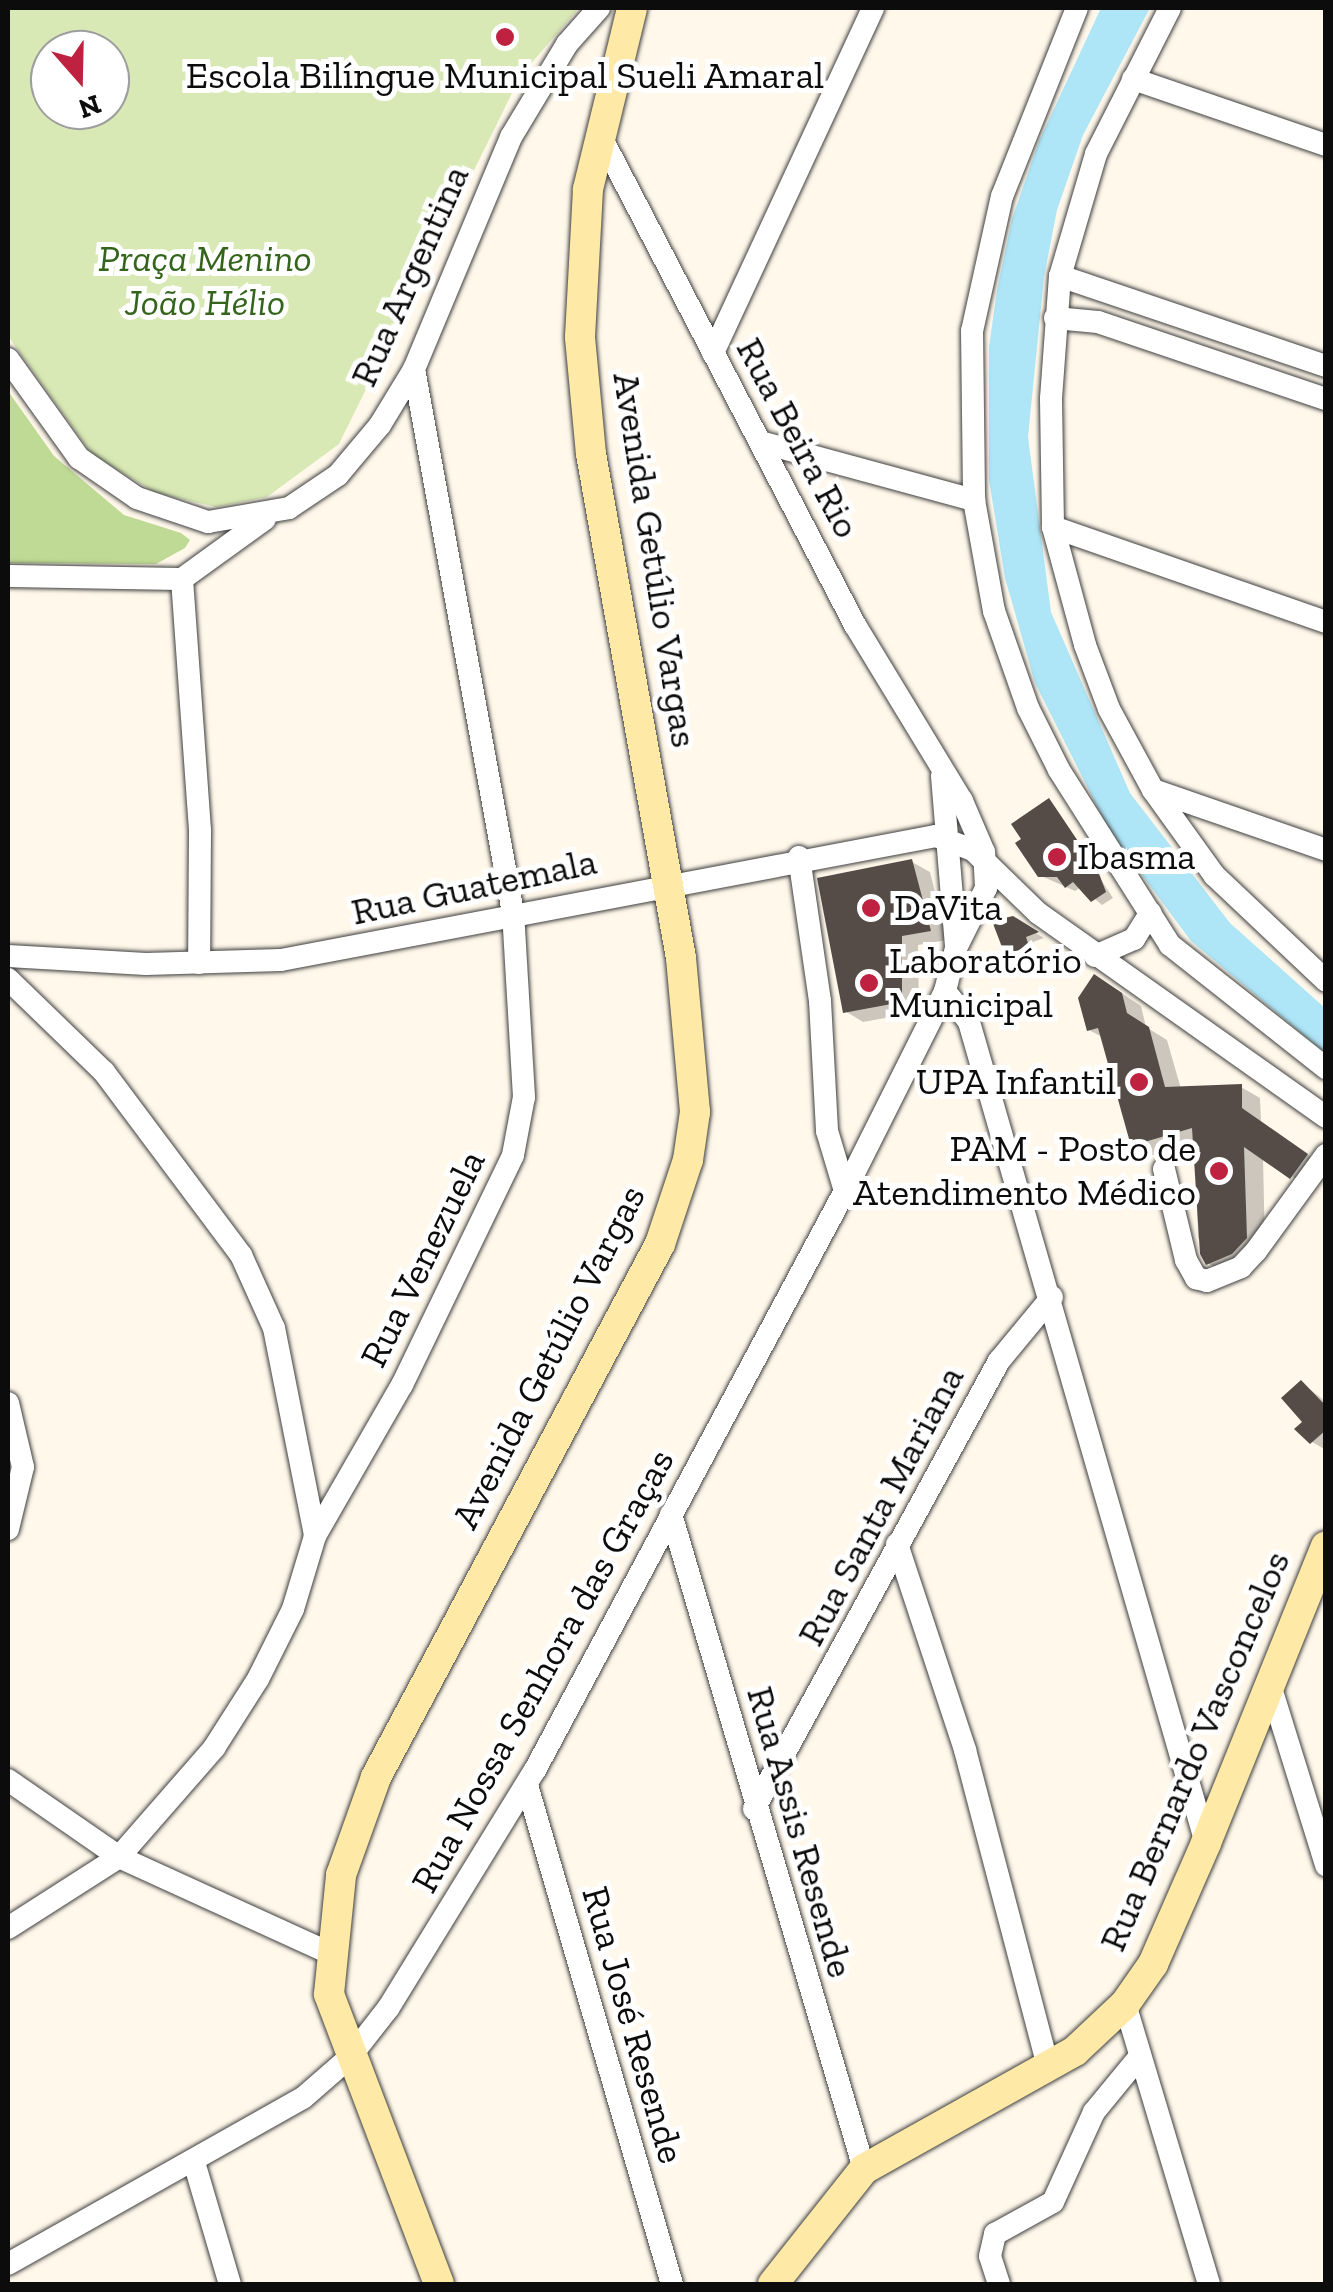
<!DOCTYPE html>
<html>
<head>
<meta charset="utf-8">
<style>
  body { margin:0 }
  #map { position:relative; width:1333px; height:2292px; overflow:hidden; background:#fff8eb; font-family:"Zilla Slab",serif }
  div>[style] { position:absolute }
  .green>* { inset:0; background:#d8e9b5 }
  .forest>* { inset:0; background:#beda94 }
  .water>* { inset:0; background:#afe6f7 }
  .shadow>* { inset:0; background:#0003 }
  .building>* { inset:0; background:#554c48 }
  .roads { filter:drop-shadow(0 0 2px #3f3f3f) drop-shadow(0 0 2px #3f3f3f) }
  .minor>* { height:22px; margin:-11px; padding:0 11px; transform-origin:11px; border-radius:11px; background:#fff }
  .secondary>* { height:30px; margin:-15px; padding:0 15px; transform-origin:15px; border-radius:15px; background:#ffe9a6 }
  .dots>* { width:28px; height:28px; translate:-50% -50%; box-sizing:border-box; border:5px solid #fff; border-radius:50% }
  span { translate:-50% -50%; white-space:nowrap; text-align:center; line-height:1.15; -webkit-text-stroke:10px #fff; paint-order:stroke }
  .poi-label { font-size:38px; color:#0c0c0c }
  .left { translate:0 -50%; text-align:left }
  .right { translate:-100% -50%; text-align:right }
  .park-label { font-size:38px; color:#35651c; font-style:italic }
  .street-label { font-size:38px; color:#0c0c0c }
  .frame { position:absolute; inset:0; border:10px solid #0c0c0c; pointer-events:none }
  .north { position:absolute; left:30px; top:30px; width:100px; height:100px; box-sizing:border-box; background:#fff; border:2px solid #9e9e9e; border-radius:50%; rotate:160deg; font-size:28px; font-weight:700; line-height:40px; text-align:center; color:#0c0c0c }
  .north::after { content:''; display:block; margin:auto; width:35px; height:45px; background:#be2240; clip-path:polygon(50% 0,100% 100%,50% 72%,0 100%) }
</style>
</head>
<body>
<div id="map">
  <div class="green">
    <i style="clip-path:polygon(evenodd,8px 8px,579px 8px,521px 75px,339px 444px,267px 497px,216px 507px,156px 493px,93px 455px,8px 336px,8px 8px,50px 50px,110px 50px,110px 110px,50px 110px,50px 50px)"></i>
  </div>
  <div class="forest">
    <i style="clip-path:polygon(8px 391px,54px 456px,124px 515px,181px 533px,190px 540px,185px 548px,156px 564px,8px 563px)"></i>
  </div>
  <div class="water">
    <i style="clip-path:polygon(1101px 8px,1150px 8px,1083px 135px,1057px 210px,1044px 277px,1028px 437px,1051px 612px,1130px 793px,1230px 923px,1325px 1008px,1325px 1053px,1191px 941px,1110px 832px,1035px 683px,1005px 578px,989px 480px,989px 347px,997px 290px,1012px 219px,1039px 141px)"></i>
  </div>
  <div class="shadow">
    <i style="clip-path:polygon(1049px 801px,1113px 898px,1102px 905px,1081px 887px,1075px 891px,1039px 875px)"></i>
    <i style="clip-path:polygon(912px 862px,930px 872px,947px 940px,918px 945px,919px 1012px,863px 1022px,845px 1011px)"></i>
    <i style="clip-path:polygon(1013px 919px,1044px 938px,1033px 942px,1037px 951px,1016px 959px,1007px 954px)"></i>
    <i style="clip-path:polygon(1114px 988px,1141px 1006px,1146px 1027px,1167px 1040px,1181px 1089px,1241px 1087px,1260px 1098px,1261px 1121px,1325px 1167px,1310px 1188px,1263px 1157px,1265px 1249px,1227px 1275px,1208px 1263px,1198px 1237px,1195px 1143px,1153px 1155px,1133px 1144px,1104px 1038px,1089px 1030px)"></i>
    <i style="clip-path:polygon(1302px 1383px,1326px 1402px,1326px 1450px,1312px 1442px)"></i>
  </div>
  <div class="building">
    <i style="clip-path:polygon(1049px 798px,1098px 871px,1106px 892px,1091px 902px,1073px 882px,1065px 888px,1057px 877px,1038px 877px,1015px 843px,1021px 839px,1011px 824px)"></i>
    <i style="clip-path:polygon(912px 859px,931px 931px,902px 936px,902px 1002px,843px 1013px,817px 878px)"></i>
    <i style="clip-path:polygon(1013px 916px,1039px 932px,1026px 937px,1029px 946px,1005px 955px,992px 921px)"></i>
    <i style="clip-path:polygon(1094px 974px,1122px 993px,1127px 1013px,1149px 1027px,1165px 1087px,1242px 1084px,1242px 1108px,1308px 1154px,1290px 1179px,1244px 1147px,1247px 1238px,1232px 1254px,1206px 1265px,1200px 1254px,1192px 1128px,1131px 1146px,1098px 1028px,1087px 1031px,1078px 998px)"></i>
    <i style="clip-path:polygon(1301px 1380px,1326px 1406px,1326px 1430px,1310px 1444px,1294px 1429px,1302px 1422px,1281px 1398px)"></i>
  </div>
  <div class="roads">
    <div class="minor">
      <i style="left:1077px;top:8px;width:202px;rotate:111.7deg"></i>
      <i style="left:1002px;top:196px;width:138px;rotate:102.5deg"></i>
      <i style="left:972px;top:331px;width:169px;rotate:89.3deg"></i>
      <i style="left:974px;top:500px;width:113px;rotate:79.8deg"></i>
      <i style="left:994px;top:611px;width:103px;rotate:70.7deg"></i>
      <i style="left:1028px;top:708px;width:69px;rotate:63.4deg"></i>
      <i style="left:1059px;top:770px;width:207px;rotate:57.6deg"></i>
      <i style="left:1170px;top:945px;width:199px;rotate:38.3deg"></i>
      <i style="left:1170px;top:8px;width:164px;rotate:116.9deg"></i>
      <i style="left:1096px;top:154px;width:127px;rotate:106.4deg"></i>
      <i style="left:1060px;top:276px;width:123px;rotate:94.2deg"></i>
      <i style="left:1051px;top:399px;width:128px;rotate:89.1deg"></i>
      <i style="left:1053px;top:527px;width:122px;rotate:74.8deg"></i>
      <i style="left:1085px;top:645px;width:68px;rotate:69.4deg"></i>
      <i style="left:1109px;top:709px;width:92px;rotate:61.5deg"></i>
      <i style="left:1153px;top:790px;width:105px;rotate:54.3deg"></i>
      <i style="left:1214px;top:875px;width:154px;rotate:43.4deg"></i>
      <i style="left:1133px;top:79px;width:204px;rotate:18.9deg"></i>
      <i style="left:1060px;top:276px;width:281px;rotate:18.7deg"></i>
      <i style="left:1055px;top:318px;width:43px;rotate:5.3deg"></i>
      <i style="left:1098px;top:322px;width:241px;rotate:18.7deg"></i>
      <i style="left:713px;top:353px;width:380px;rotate:-65.1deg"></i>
      <i style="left:8px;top:359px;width:122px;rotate:54.4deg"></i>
      <i style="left:79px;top:458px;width:70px;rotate:34.6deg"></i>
      <i style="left:137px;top:498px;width:75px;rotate:18.7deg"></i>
      <i style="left:208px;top:522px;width:82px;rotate:-9.8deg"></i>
      <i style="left:289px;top:508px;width:59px;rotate:-34deg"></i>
      <i style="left:338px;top:475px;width:65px;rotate:-50deg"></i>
      <i style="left:380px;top:425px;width:66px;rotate:-58.7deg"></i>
      <i style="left:414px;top:369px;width:251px;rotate:-67.3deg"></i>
      <i style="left:511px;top:137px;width:109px;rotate:-58.9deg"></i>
      <i style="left:567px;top:44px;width:48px;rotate:-48.4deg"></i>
      <i style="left:764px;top:443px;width:218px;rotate:15.2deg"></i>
      <i style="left:1053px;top:527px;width:289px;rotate:19.2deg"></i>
      <i style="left:8px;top:576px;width:174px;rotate:1deg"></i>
      <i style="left:182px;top:579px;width:102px;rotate:-35.9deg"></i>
      <i style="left:182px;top:579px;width:253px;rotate:85.9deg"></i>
      <i style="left:200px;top:831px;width:132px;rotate:90.4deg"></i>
      <i style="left:942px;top:776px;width:173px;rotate:85.3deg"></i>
      <i style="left:1153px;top:790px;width:183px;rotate:19.1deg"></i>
      <i style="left:799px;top:857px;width:146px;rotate:81.7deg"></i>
      <i style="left:820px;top:1001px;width:130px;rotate:86.9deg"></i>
      <i style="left:827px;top:1131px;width:63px;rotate:73.3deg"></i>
      <i style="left:8px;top:956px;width:138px;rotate:3.3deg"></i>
      <i style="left:146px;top:964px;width:135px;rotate:-1.7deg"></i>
      <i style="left:281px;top:960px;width:667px;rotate:-10.72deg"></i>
      <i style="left:936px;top:836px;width:40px;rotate:21deg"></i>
      <i style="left:973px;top:850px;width:91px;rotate:44.1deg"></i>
      <i style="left:1038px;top:913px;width:353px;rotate:35.3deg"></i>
      <i style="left:1095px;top:956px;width:43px;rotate:-23.6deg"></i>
      <i style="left:1134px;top:939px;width:31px;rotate:-58deg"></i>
      <i style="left:8px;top:979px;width:134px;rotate:44.1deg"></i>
      <i style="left:104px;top:1072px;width:229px;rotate:53.2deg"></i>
      <i style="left:241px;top:1255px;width:80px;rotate:65.7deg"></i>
      <i style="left:274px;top:1328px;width:212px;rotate:78.8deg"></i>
      <i style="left:945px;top:991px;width:39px;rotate:52deg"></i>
      <i style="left:969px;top:1022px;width:855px;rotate:73.9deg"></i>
      <i style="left:1164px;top:1169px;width:94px;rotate:76.4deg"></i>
      <i style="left:1186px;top:1260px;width:21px;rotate:61deg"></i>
      <i style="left:1196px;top:1278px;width:11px;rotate:15deg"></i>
      <i style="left:1207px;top:1281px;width:37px;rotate:-22deg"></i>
      <i style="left:1241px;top:1267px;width:22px;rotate:-47deg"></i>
      <i style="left:1256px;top:1251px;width:119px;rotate:-53.9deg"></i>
      <i style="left:8px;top:1403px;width:66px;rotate:76.8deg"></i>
      <i style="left:23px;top:1467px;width:64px;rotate:103.6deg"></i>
      <i style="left:671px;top:1514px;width:683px;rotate:73.58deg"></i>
      <i style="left:897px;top:1544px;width:217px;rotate:71.7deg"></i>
      <i style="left:965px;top:1750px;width:328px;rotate:75.3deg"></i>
      <i style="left:1270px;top:1685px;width:189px;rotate:72.7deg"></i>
      <i style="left:8px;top:1780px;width:135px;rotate:34.7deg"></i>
      <i style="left:119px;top:1857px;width:232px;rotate:24.5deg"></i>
      <i style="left:527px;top:1785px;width:520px;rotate:73.8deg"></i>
      <i style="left:754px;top:1809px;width:511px;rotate:-61.33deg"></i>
      <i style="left:999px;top:1361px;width:83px;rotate:-50.4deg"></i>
      <i style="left:8px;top:1928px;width:132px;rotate:-32.6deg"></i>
      <i style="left:119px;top:1857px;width:145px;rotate:-48.9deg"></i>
      <i style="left:214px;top:1748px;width:82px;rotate:-57.5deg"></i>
      <i style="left:258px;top:1679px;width:78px;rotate:-63.4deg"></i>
      <i style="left:293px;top:1609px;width:76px;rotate:-73.2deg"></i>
      <i style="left:315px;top:1536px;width:174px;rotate:-60.1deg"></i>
      <i style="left:402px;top:1385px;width:255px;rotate:-64.2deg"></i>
      <i style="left:513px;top:1155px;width:59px;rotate:-79.3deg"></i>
      <i style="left:524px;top:1097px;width:184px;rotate:-93.4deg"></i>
      <i style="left:513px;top:913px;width:553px;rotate:-100.31deg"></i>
      <i style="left:1125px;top:2004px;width:292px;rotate:73.3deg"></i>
      <i style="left:194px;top:2162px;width:127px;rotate:73.6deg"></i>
      <i style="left:8px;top:2264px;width:338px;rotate:-29.4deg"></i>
      <i style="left:303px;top:2098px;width:62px;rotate:-41.1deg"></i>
      <i style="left:350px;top:2057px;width:63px;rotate:-52deg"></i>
      <i style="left:389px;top:2007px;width:278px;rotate:-58.4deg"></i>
      <i style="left:535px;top:1770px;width:657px;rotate:-61.84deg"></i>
      <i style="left:845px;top:1191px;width:224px;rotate:-63.4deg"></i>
      <i style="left:945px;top:991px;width:44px;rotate:-75.7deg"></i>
      <i style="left:956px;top:948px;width:67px;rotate:-63.4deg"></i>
      <i style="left:986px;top:888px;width:36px;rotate:-93deg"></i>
      <i style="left:984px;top:852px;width:56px;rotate:-113.3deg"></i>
      <i style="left:962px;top:801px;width:206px;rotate:-121.3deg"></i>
      <i style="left:855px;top:625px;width:555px;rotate:-117.49deg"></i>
      <i style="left:999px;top:2284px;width:29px;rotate:-108deg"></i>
      <i style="left:990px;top:2256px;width:23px;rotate:-77deg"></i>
      <i style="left:995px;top:2234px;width:66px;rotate:-28.9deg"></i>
      <i style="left:1053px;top:2202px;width:99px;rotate:-65.5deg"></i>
      <i style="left:1094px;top:2112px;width:72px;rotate:-50.6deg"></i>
    </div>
    <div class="secondary">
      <i style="left:439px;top:2284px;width:310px;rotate:-110.8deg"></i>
      <i style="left:329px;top:1994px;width:120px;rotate:-84.2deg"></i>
      <i style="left:341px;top:1875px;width:104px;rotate:-70.3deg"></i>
      <i style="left:376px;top:1777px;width:604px;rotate:-61.95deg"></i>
      <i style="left:660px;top:1244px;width:89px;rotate:-71.6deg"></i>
      <i style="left:688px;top:1160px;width:49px;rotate:-81.7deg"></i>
      <i style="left:695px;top:1112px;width:155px;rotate:-95.2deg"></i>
      <i style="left:681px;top:958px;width:512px;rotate:-100.12deg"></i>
      <i style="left:591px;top:454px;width:118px;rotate:-95.4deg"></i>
      <i style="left:580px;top:337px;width:148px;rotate:-86.9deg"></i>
      <i style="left:588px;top:189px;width:186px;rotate:-76.3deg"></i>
      <i style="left:773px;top:2284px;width:147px;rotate:-51.6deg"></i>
      <i style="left:864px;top:2169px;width:242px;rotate:-29.2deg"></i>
      <i style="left:1075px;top:2051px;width:69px;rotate:-43.2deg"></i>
      <i style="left:1125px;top:2004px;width:49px;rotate:-55deg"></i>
      <i style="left:1153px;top:1964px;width:132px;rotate:-66.3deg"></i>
      <i style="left:1206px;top:1843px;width:320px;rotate:-68deg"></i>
    </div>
  </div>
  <div class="dots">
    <i style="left:505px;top:37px;background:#be2240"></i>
    <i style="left:1057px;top:857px;background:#be2240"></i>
    <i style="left:871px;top:908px;background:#be2240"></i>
    <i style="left:869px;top:983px;background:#be2240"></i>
    <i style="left:1139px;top:1082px;background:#be2240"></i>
    <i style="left:1219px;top:1171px;background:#be2240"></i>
  </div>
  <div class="poi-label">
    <span style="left:505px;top:76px">Escola Bilíngue Municipal Sueli Amaral</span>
    <span class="left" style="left:1077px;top:857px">Ibasma</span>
    <span class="left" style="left:894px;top:908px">DaVita</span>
    <span class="left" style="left:889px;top:983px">Laboratório<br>Municipal</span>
    <span class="right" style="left:1116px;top:1082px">UPA Infantil</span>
    <span class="right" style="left:1196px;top:1171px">PAM - Posto de<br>Atendimento Médico</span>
  </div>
  <div class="park-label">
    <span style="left:205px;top:281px">Praça Menino<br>João Hélio</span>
  </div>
  <div class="street-label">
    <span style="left:410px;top:276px;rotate:-66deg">Rua Argentina</span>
    <span style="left:798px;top:438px;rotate:62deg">Rua Beira Rio</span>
    <span style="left:655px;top:560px;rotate:81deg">Avenida Getúlio Vargas</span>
    <span style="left:474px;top:887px;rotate:-12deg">Rua Guatemala</span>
    <span style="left:423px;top:1259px;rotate:-64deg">Rua Venezuela</span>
    <span style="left:549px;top:1357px;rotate:-63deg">Avenida Getúlio Vargas</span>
    <span style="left:881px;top:1506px;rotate:-62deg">Rua Santa Mariana</span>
    <span style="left:543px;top:1671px;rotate:-61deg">Rua Nossa Senhora das Graças</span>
    <span style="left:1195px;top:1751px;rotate:-67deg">Rua Bernardo Vasconcelos</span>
    <span style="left:800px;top:1832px;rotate:74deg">Rua Assis Resende</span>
    <span style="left:633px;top:2025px;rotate:74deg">Rua José Resende</span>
  </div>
  <div class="frame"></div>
  <div class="north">N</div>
</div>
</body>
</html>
